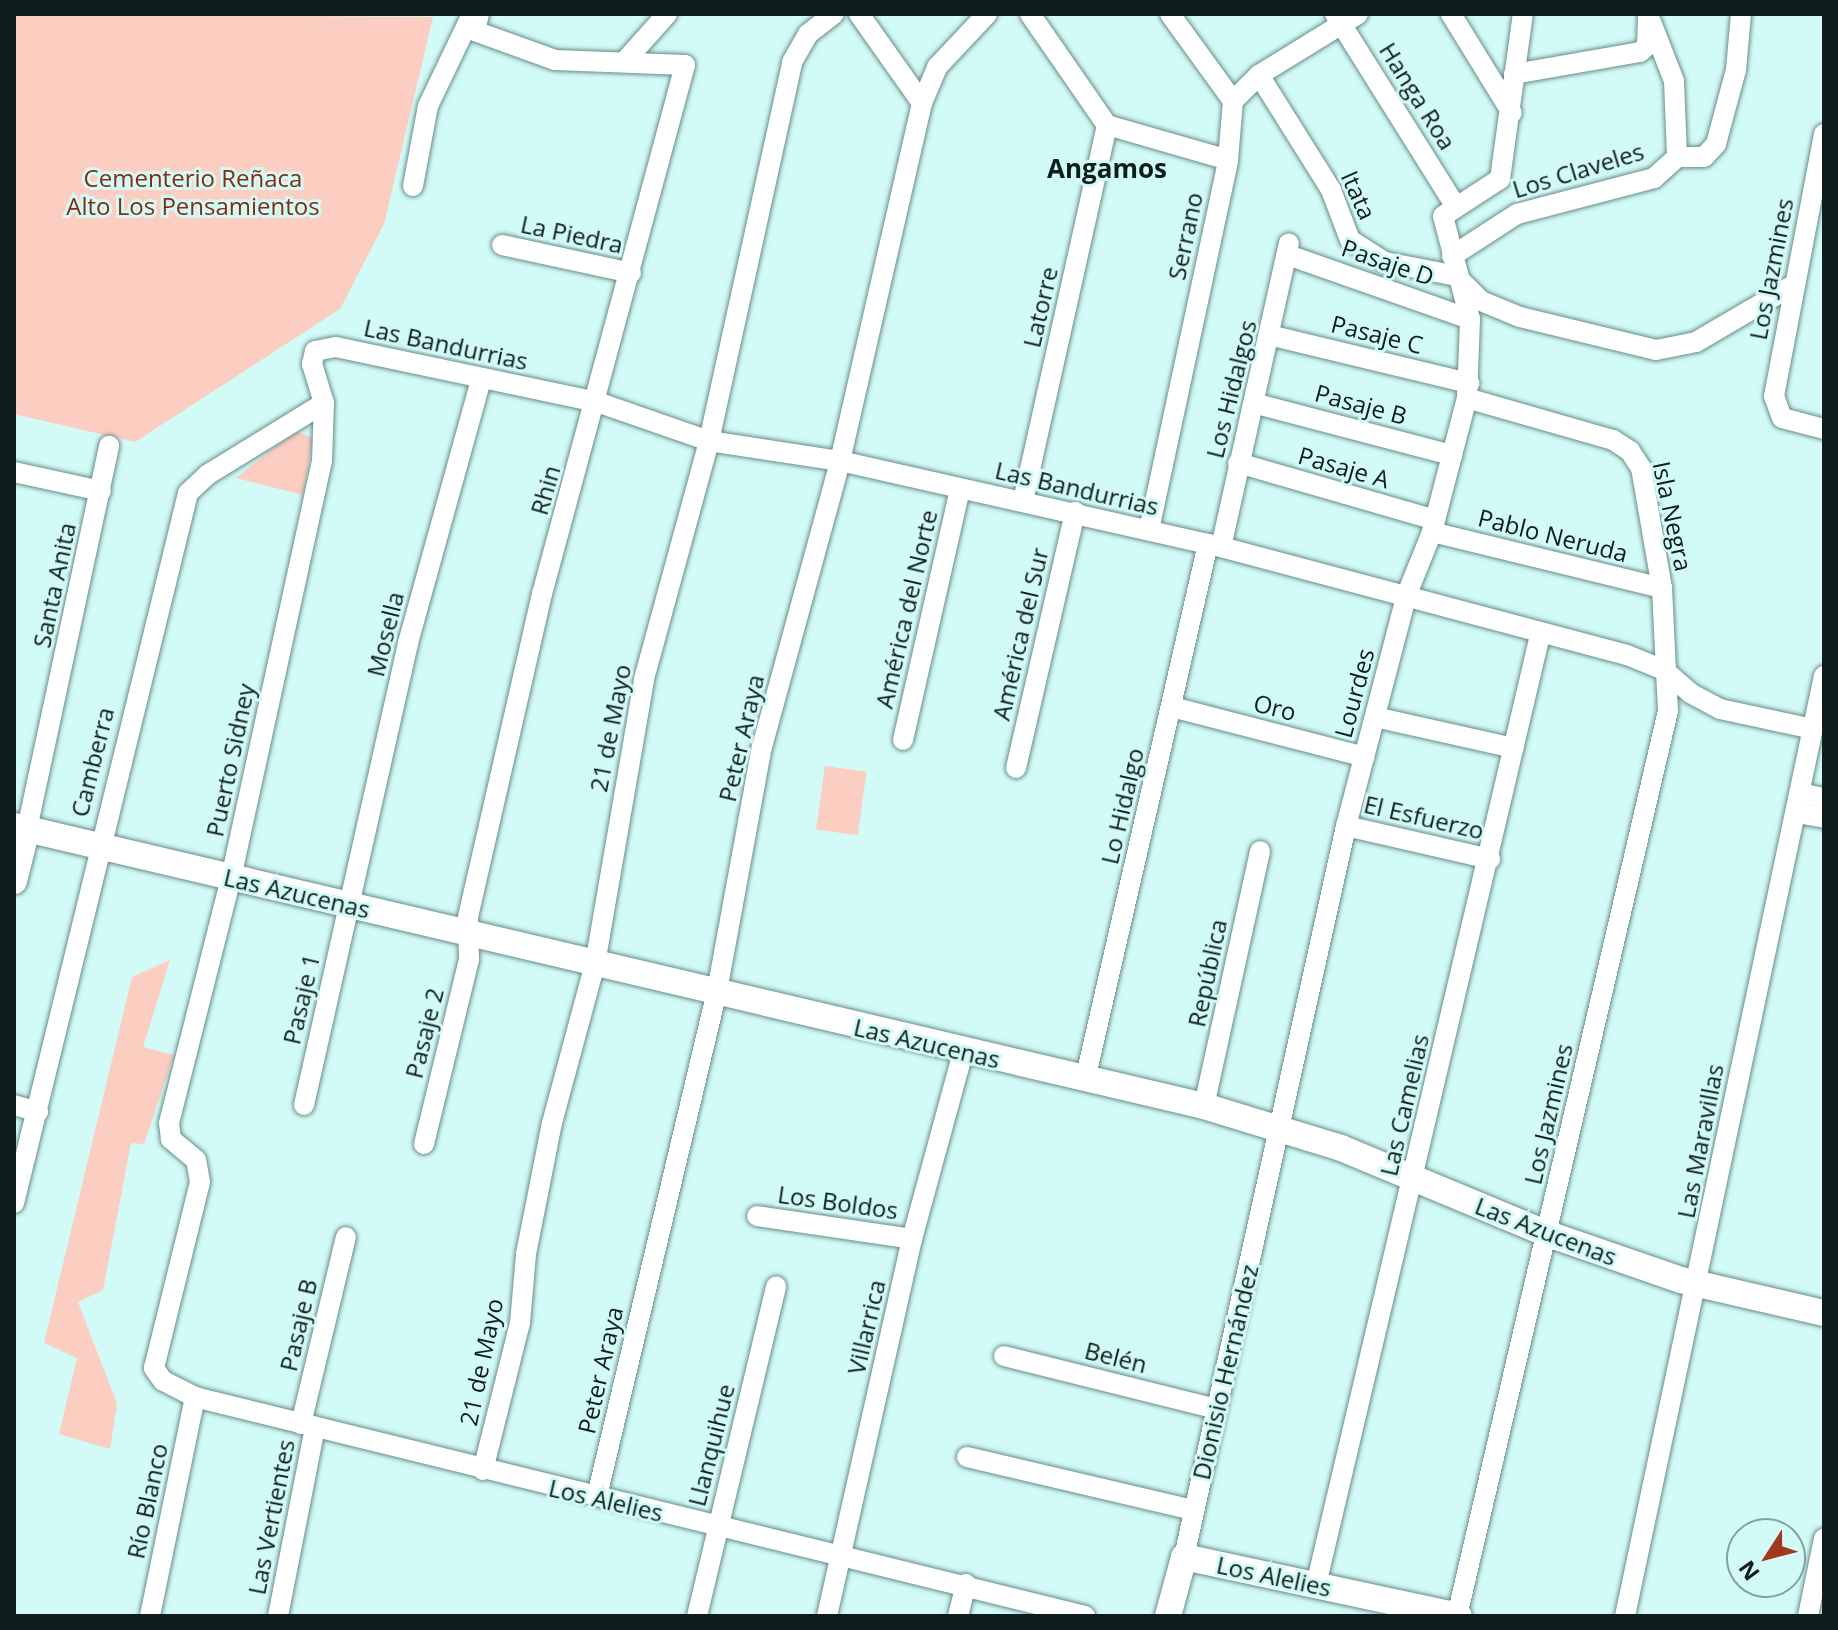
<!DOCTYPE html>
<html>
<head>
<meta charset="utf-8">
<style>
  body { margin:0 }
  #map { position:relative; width:1838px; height:1630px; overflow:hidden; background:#d2faf6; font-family:"Open Sans",sans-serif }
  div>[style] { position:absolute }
  .green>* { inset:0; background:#fccdc1; transform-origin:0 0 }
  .roads { filter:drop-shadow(0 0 2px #688d89) drop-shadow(0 0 2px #688d89) }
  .minor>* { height:20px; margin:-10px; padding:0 10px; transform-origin:10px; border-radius:10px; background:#fff }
  .tertiary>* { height:26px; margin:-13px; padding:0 13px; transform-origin:13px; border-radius:13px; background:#fff }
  span { translate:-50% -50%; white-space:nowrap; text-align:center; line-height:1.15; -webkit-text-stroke:6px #d2faf6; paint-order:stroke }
  .street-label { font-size:24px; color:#0e1d1b }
  .park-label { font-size:24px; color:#852c14 }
  .neighbourhood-label { font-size:26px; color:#0e1d1b; font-weight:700 }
  .frame { position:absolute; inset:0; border:16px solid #0e1d1b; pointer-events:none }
  .north { position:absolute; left:1726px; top:1518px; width:80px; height:80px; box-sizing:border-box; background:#d2faf6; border:2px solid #84a29e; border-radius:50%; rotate:234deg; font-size:22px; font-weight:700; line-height:32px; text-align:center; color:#0e1d1b }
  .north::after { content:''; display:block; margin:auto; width:28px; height:36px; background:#a1381e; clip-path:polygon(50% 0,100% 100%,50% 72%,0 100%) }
</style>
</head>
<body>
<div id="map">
  <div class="green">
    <i style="clip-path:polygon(14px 14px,433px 17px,384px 224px,340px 309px,135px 442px,14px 414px)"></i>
    <i style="clip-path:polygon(295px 431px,313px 438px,303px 495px,236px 478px)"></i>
    <i style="left:825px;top:766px;width:42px;height:64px;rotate:8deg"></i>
    <i style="clip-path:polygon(170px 960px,143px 1047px,174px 1055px,144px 1144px,131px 1143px,103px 1290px,78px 1302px,117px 1404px,110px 1449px,59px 1434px,77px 1358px,44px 1343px,132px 977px)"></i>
  </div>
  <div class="roads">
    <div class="minor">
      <i style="left:859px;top:14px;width:109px;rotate:54.7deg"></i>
      <i style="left:1030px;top:14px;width:135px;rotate:55.3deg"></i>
      <i style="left:1107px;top:125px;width:126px;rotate:16.1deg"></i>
      <i style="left:1170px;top:14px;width:107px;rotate:54.1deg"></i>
      <i style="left:1335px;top:14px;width:228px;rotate:57.9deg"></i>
      <i style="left:1451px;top:14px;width:116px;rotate:58.4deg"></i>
      <i style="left:1651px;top:22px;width:63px;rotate:68.7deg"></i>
      <i style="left:1674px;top:81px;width:76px;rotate:87.7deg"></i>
      <i style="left:625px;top:61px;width:63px;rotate:-48.2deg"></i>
      <i style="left:1514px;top:74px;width:128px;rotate:-9.9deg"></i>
      <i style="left:1640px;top:52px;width:9px;rotate:-41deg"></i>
      <i style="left:1647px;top:46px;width:30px;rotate:-88deg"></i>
      <i style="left:1259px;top:75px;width:136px;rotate:57.9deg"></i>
      <i style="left:1331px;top:190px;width:53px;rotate:69.2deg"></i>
      <i style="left:1350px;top:240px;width:41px;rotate:32.2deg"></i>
      <i style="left:1385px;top:262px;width:73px;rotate:11deg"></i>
      <i style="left:1824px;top:134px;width:267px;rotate:100.8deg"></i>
      <i style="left:1774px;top:396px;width:23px;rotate:70deg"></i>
      <i style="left:1782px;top:418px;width:43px;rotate:14.7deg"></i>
      <i style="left:1677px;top:157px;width:27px"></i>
      <i style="left:1704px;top:157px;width:18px;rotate:-47deg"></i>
      <i style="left:1716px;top:144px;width:77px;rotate:-74.9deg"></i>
      <i style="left:1736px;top:70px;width:56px;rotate:-84.9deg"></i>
      <i style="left:413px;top:186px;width:81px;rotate:-79.4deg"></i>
      <i style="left:428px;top:106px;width:102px;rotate:-64.4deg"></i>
      <i style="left:502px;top:245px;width:132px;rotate:12.2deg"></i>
      <i style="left:1288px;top:255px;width:193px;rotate:19.4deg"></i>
      <i style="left:1452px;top:256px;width:77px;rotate:-32.9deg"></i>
      <i style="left:1517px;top:214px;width:142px;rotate:-14.7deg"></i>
      <i style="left:1654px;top:178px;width:31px;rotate:-42deg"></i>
      <i style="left:1459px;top:279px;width:31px;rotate:45deg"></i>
      <i style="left:1481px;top:301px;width:42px;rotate:22.3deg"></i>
      <i style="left:1520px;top:317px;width:140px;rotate:13.6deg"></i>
      <i style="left:1656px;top:350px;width:41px;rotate:-11.3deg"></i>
      <i style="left:1696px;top:342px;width:115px;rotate:-30.4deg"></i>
      <i style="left:1273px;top:336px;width:202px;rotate:13.5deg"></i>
      <i style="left:1257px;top:404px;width:202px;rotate:14.7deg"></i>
      <i style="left:1238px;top:463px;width:205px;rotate:16.1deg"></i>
      <i style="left:14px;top:472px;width:89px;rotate:12.3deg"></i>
      <i style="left:1023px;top:501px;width:385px;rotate:-77.4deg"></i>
      <i style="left:1149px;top:530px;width:378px;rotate:-77.9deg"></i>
      <i style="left:1228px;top:160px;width:59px;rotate:-85.2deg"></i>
      <i style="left:1233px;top:101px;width:37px;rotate:-45deg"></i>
      <i style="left:1259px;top:75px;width:116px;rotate:-31.6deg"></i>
      <i style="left:1432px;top:532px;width:237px;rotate:13.7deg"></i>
      <i style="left:1221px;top:547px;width:311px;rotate:-77.4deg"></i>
      <i style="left:1172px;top:707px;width:199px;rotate:14.5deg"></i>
      <i style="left:1375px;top:717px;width:142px;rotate:12.6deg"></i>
      <i style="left:903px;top:740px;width:257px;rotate:-77.2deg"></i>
      <i style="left:1016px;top:768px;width:263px;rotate:-77deg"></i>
      <i style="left:1800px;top:793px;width:25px;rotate:12deg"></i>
      <i style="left:1797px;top:813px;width:27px;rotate:10deg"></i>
      <i style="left:1346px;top:826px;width:148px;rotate:12.9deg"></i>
      <i style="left:27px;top:829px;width:392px;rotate:-77.9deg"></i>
      <i style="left:1085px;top:1080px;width:550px;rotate:-77.08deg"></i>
      <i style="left:14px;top:1105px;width:25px;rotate:16deg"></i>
      <i style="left:304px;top:1105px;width:474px;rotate:-77.3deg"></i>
      <i style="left:408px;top:643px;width:274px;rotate:-74.5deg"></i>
      <i style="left:1204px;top:1106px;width:261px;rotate:-77.6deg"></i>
      <i style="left:424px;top:1144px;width:189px;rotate:-76.3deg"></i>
      <i style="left:469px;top:960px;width:43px;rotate:-91.3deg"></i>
      <i style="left:468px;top:917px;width:331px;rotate:-77.1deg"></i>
      <i style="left:542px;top:594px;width:548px;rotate:-74.87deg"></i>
      <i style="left:685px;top:65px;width:130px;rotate:-177.8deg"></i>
      <i style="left:555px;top:60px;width:85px;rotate:-160.1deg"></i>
      <i style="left:475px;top:31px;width:17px;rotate:-77deg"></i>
      <i style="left:14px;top:1203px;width:731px;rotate:-76.23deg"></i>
      <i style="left:188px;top:493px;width:26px;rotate:-43deg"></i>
      <i style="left:207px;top:475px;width:137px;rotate:-31.6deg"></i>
      <i style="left:757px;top:1216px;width:157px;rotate:8.4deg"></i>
      <i style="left:1004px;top:1356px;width:219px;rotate:14deg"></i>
      <i style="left:301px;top:1424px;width:192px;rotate:-76.5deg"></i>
      <i style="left:967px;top:1457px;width:232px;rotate:13.2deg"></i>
      <i style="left:483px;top:1470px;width:152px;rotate:-75.9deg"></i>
      <i style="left:520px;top:1323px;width:69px;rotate:-85deg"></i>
      <i style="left:526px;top:1254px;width:134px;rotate:-78.8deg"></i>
      <i style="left:552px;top:1123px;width:165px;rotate:-74.9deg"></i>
      <i style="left:595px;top:964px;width:289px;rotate:-80.2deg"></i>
      <i style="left:644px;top:679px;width:247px;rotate:-74.7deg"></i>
      <i style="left:709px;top:441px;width:388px;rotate:-77.6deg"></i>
      <i style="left:792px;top:62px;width:32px;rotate:-60deg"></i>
      <i style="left:808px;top:34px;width:33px;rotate:-38deg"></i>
      <i style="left:597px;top:1496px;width:519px;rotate:-76.63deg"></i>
      <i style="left:717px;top:991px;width:248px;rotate:-79.6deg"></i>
      <i style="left:762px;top:747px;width:296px;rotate:-74.7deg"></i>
      <i style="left:840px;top:461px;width:367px;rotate:-77.1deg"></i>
      <i style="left:922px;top:103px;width:39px;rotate:-67deg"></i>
      <i style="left:937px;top:67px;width:73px;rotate:-46.7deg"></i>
      <i style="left:1184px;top:1557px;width:749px;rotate:-77.5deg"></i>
      <i style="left:1346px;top:826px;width:240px;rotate:-75.3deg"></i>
      <i style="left:1407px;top:594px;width:67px;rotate:-68deg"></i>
      <i style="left:1432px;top:532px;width:138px;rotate:-75.4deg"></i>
      <i style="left:1467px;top:398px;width:79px;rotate:-87.8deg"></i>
      <i style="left:1470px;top:319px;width:106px;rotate:-104.7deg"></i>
      <i style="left:1443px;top:216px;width:68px;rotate:-33deg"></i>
      <i style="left:1500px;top:179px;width:167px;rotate:-82.1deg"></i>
      <i style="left:1316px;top:1585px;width:976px;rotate:-76.73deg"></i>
      <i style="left:150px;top:1616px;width:224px;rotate:-78.4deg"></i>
      <i style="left:278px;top:1616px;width:193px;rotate:-78.9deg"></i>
      <i style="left:697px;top:1616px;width:339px;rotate:-76.5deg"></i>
      <i style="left:827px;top:1616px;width:386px;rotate:-77.3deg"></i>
      <i style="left:912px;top:1239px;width:194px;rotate:-74.7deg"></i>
      <i style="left:958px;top:1616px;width:33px;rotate:-76deg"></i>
      <i style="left:1085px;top:1616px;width:917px;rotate:-166.18deg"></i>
      <i style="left:195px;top:1397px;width:36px;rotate:-153deg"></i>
      <i style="left:163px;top:1381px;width:16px;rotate:-125deg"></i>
      <i style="left:154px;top:1368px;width:192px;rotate:-76.1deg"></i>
      <i style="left:200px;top:1182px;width:22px;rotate:-100deg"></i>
      <i style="left:196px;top:1160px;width:33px;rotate:-140deg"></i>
      <i style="left:171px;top:1139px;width:16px;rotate:-97deg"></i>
      <i style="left:169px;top:1123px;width:253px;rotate:-75.8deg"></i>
      <i style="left:231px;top:878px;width:426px;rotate:-77.7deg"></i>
      <i style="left:322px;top:462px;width:59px;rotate:-88.1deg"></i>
      <i style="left:324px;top:403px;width:41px;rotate:-107.1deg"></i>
      <i style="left:312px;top:364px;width:13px;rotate:-77deg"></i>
      <i style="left:315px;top:351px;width:21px;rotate:-11deg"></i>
      <i style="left:336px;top:347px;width:267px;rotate:11.9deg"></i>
      <i style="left:597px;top:402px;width:119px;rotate:19.2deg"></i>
      <i style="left:709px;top:441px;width:133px;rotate:8.7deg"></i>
      <i style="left:840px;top:461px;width:391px;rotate:12.7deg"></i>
      <i style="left:1221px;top:547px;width:420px;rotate:14.9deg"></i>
      <i style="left:1627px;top:655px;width:40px;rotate:22deg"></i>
      <i style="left:1664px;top:670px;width:35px;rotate:41deg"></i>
      <i style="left:1690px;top:693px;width:34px;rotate:28deg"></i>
      <i style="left:1720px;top:709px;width:95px;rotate:12.1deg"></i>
      <i style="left:1457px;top:1616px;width:929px;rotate:-76.88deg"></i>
      <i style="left:1668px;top:711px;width:123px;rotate:-92.8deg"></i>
      <i style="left:1662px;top:588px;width:122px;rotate:-99.9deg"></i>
      <i style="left:1641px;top:468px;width:20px;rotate:-123deg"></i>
      <i style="left:1630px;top:451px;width:20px;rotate:-147deg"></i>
      <i style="left:1613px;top:440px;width:152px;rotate:-164deg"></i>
      <i style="left:1625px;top:1616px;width:961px;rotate:-78.05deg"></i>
      <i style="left:1808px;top:1616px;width:79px;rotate:-78.3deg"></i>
    </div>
    <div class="tertiary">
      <i style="left:14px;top:826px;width:1222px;rotate:13.24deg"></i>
      <i style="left:1204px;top:1106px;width:143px;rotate:17deg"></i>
      <i style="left:1341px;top:1148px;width:224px;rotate:22.6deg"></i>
      <i style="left:1548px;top:1234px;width:141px;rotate:19.1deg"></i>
      <i style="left:1681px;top:1280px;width:147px;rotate:13deg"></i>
      <i style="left:14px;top:881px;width:54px;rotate:-76deg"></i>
      <i style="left:1168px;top:1616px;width:61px;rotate:-74.8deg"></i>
      <i style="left:1184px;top:1557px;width:281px;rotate:12.1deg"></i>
    </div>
  </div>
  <div class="street-label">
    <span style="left:1418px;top:96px;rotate:58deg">Hanga Roa</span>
    <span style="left:1578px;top:170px;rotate:-17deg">Los Claveles</span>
    <span style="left:1359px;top:195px;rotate:66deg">Itata</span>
    <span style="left:572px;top:234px;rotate:12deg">La Piedra</span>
    <span style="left:1185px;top:236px;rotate:-78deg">Serrano</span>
    <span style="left:1388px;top:262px;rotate:19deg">Pasaje D</span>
    <span style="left:1771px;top:269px;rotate:-79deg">Los Jazmines</span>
    <span style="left:1040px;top:307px;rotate:-77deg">Latorre</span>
    <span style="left:1377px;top:334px;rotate:14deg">Pasaje C</span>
    <span style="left:446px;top:344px;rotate:12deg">Las Bandurrias</span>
    <span style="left:1231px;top:389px;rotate:-76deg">Los Hidalgos</span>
    <span style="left:1361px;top:404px;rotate:15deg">Pasaje B</span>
    <span style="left:1344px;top:467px;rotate:16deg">Pasaje A</span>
    <span style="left:1077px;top:488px;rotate:13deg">Las Bandurrias</span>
    <span style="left:545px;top:490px;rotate:-74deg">Rhin</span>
    <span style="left:1673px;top:516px;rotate:78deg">Isla Negra</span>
    <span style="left:1553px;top:535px;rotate:14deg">Pablo Neruda</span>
    <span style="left:54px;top:585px;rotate:-78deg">Santa Anita</span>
    <span style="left:906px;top:609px;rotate:-77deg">América del Norte</span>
    <span style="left:385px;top:634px;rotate:-76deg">Mosella</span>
    <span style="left:1020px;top:634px;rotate:-77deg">América del Sur</span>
    <span style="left:1354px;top:693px;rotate:-75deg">Lourdes</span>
    <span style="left:1275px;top:707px;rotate:14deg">Oro</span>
    <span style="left:610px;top:728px;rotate:-79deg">21 de Mayo</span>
    <span style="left:741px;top:738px;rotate:-77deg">Peter Araya</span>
    <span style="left:230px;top:760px;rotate:-78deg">Puerto Sidney</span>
    <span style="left:92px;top:762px;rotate:-76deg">Camberra</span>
    <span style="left:1122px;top:806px;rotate:-77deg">Lo Hidalgo</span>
    <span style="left:1424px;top:817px;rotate:13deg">El Esfuerzo</span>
    <span style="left:297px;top:893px;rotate:13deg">Las Azucenas</span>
    <span style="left:1207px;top:973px;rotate:-78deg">República</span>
    <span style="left:301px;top:999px;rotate:-77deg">Pasaje 1</span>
    <span style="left:424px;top:1033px;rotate:-76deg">Pasaje 2</span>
    <span style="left:927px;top:1043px;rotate:13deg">Las Azucenas</span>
    <span style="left:1404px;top:1105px;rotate:-77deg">Las Camelias</span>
    <span style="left:1548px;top:1114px;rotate:-77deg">Los Jazmines</span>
    <span style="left:1700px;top:1141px;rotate:-79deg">Las Maravillas</span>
    <span style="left:838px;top:1202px;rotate:8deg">Los Boldos</span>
    <span style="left:1546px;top:1231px;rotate:21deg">Las Azucenas</span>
    <span style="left:298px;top:1325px;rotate:-77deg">Pasaje B</span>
    <span style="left:866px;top:1327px;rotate:-77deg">Villarrica</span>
    <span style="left:1116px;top:1357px;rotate:14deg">Belén</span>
    <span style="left:481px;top:1362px;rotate:-78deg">21 de Mayo</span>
    <span style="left:600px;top:1370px;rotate:-77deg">Peter Araya</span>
    <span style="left:1225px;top:1372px;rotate:-77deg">Dionisio Hernández</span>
    <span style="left:711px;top:1445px;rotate:-76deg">Llanquihue</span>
    <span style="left:606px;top:1500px;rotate:13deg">Los Alelies</span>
    <span style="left:147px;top:1501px;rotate:-78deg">Río Blanco</span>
    <span style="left:271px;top:1517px;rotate:-79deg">Las Vertientes</span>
    <span style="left:1274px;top:1576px;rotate:12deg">Los Alelies</span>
  </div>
  <div class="park-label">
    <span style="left:193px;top:192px">Cementerio Reñaca<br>Alto Los Pensamientos</span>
  </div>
  <div class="neighbourhood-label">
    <span style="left:1107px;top:169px">Angamos</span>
  </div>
  <div class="frame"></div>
  <div class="north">N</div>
</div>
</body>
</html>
